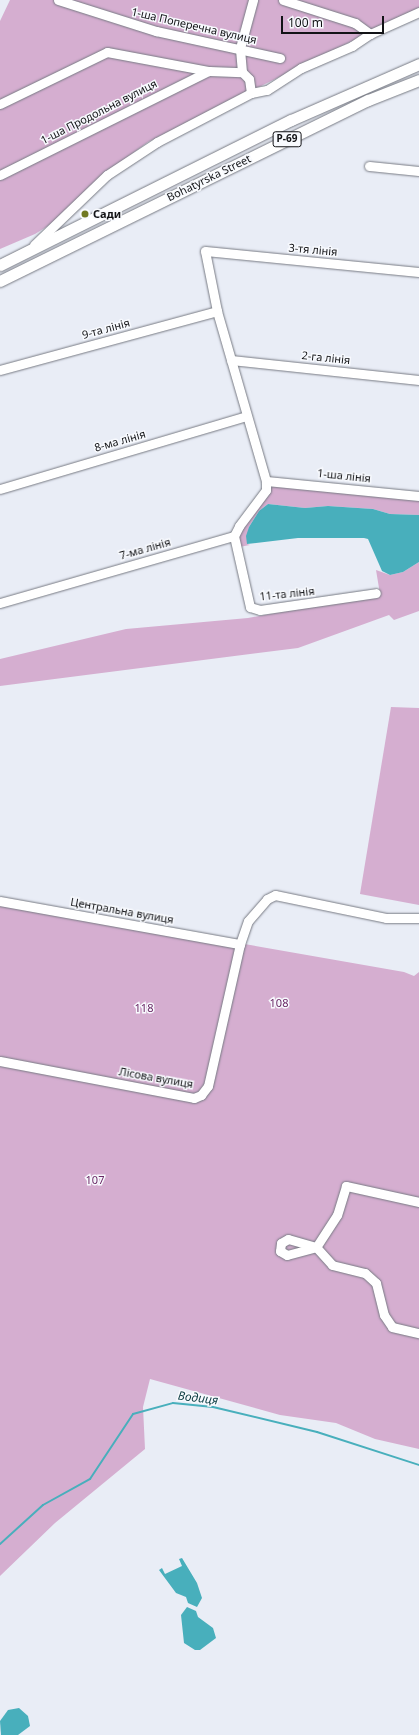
<!DOCTYPE html>
<html>
<head>
<meta charset="utf-8">
<style>
  body { margin:0 }
  #map { position:relative; width:419px; height:1735px; overflow:hidden; background:#e9edf6; font-family:"Noto Sans",sans-serif }
  div>[style] { position:absolute }
  .green>* { inset:0; background:#d5aed0 }
  .water>* { inset:0; background:#48afbc }
  .stream>* { height:2px; margin:-1px; padding:0 1px; transform-origin:1px; border-radius:1px; background:#48afbc }
  .roads { filter:drop-shadow(0 0 1px #777a83) drop-shadow(0 0 1px #777a83) }
  .minor>* { height:9px; margin:-4.5px; padding:0 4.5px; transform-origin:4.5px; border-radius:4.5px; background:#fff }
  .major>* { height:11px; margin:-5.5px; padding:0 5.5px; transform-origin:5.5px; border-radius:5.5px; background:#fff }
  .dots>* { width:11px; height:11px; translate:-50% -50%; box-sizing:border-box; border:2px solid #f8fafe; border-radius:50% }
  span { translate:-50% -50%; white-space:nowrap; text-align:center; line-height:1.15; -webkit-text-stroke:3px #f8fafe; paint-order:stroke }
  .shield-label span { padding:1px 3px; background:#f8fafe; border:1px solid; border-radius:3px; -webkit-text-stroke-width:0 }
  .shield-label { font-size:10px; color:#121316; font-weight:700 }
  .street-label { font-size:11px; color:#121316 }
  .poi-label { font-size:11px; color:#121316; font-weight:700 }
  .left { translate:0 -50%; text-align:left }
  .park-label { font-size:11px; color:#692664 }
  .water-label { font-size:12px; color:#0e3e44; font-style:italic }
  .scale { position:absolute; left:281px; top:16px; width:103px; height:18px; box-sizing:border-box; border:2px solid #121316; border-top:0; padding-left:5px; font-size:12px; line-height:14px; white-space:nowrap; color:#121316; -webkit-text-stroke:3px #f8fafe; paint-order:stroke }
</style>
</head>
<body>
<div id="map">
  <div class="green">
    <i style="clip-path:polygon(10px 0,419px 0,419px 8px,148px 142px,114px 167px,56px 221px,35px 234px,0 249px,0 21px)"></i>
    <i style="clip-path:polygon(277px 484px,419px 498px,419px 515px,390px 514px,373px 509px,328px 506px,305px 508px,268px 504px,259px 511px,249px 527px,247px 544px,250px 545px,239px 547px,239px 532px,246px 520px,272px 487px)"></i>
    <i style="clip-path:polygon(419px 562px,419px 611px,394px 620px,389px 615px,298px 648px,0 686px,0 659px,126px 629px,248px 618px,380px 594px,376px 570px,390px 575px,403px 572px)"></i>
    <i style="clip-path:polygon(391px 707px,419px 708px,419px 905px,360px 894px)"></i>
    <i style="clip-path:polygon(0 901px,404px 972px,414px 976px,419px 972px,419px 1449px,375px 1439px,336px 1423px,280px 1415px,150px 1379px,143px 1407px,145px 1449px,55px 1523px,0 1576px)"></i>
  </div>
  <div class="water">
    <i style="clip-path:polygon(268px 504px,305px 508px,328px 506px,373px 509px,390px 514px,419px 515px,419px 562px,403px 572px,390px 575px,382px 571px,368px 539px,364px 538px,298px 538px,247px 544px,246px 536px,249px 527px,259px 511px)"></i>
    <i style="clip-path:polygon(182px 1558px,197px 1583px,202px 1598px,197px 1607px,188px 1603px,186px 1597px,176px 1593px,159px 1570px,162px 1568px,165px 1574px,182px 1566px,179px 1559px)"></i>
    <i style="clip-path:polygon(187px 1607px,196px 1611px,198px 1617px,213px 1628px,216px 1638px,200px 1650px,195px 1650px,184px 1643px,181px 1615px)"></i>
    <i style="clip-path:polygon(19px 1708px,28px 1716px,30px 1726px,18px 1735px,1px 1735px,0 1721px,8px 1710px)"></i>
  </div>
  <div class="stream">
    <i style="left:0;top:1544px;width:58px;rotate:-42.2deg"></i>
    <i style="left:43px;top:1505px;width:54px;rotate:-29deg"></i>
    <i style="left:90px;top:1479px;width:78px;rotate:-56.5deg"></i>
    <i style="left:133px;top:1414px;width:41px;rotate:-15.4deg"></i>
    <i style="left:173px;top:1403px;width:40px;rotate:5.7deg"></i>
    <i style="left:213px;top:1407px;width:107px;rotate:13.5deg"></i>
    <i style="left:317px;top:1432px;width:107px;rotate:17.9deg"></i>
  </div>
  <div class="roads">
    <div class="minor">
      <i style="left:58px;top:0;width:103px;rotate:17.6deg"></i>
      <i style="left:156px;top:31px;width:127px;rotate:12.3deg"></i>
      <i style="left:283px;top:0;width:76px;rotate:17.7deg"></i>
      <i style="left:355px;top:23px;width:19px;rotate:36deg"></i>
      <i style="left:251px;top:93px;width:14px;rotate:-98deg"></i>
      <i style="left:249px;top:79px;width:10px;rotate:-135deg"></i>
      <i style="left:242px;top:72px;width:24px;rotate:-95deg"></i>
      <i style="left:240px;top:48px;width:50px;rotate:-74.8deg"></i>
      <i style="left:0;top:104px;width:119px;rotate:-25.9deg"></i>
      <i style="left:107px;top:52px;width:104px;rotate:10.6deg"></i>
      <i style="left:209px;top:71px;width:33px;rotate:2deg"></i>
      <i style="left:369px;top:166px;width:50px;rotate:5.7deg"></i>
      <i style="left:0;top:175px;width:233px;rotate:-26.5deg"></i>
      <i style="left:34px;top:245px;width:101px;rotate:-43.8deg"></i>
      <i style="left:107px;top:175px;width:60px;rotate:-33.4deg"></i>
      <i style="left:157px;top:142px;width:106px;rotate:-27.5deg"></i>
      <i style="left:251px;top:93px;width:16px;rotate:-11deg"></i>
      <i style="left:267px;top:90px;width:40px;rotate:-32.9deg"></i>
      <i style="left:301px;top:68px;width:56px;rotate:-23.3deg"></i>
      <i style="left:352px;top:46px;width:22px;rotate:-34deg"></i>
      <i style="left:370px;top:34px;width:54px;rotate:-24.2deg"></i>
      <i style="left:231px;top:360px;width:189px;rotate:6.1deg"></i>
      <i style="left:0;top:370px;width:225px;rotate:-15.2deg"></i>
      <i style="left:266px;top:481px;width:154px;rotate:5.6deg"></i>
      <i style="left:0;top:489px;width:257px;rotate:-16.5deg"></i>
      <i style="left:234px;top:536px;width:73px;rotate:77.3deg"></i>
      <i style="left:250px;top:607px;width:10px;rotate:17deg"></i>
      <i style="left:260px;top:610px;width:117px;rotate:-8.3deg"></i>
      <i style="left:0;top:603px;width:243px;rotate:-16deg"></i>
      <i style="left:234px;top:536px;width:11px;rotate:-63deg"></i>
      <i style="left:239px;top:526px;width:45px;rotate:-53.1deg"></i>
      <i style="left:266px;top:490px;width:9px;rotate:-90deg"></i>
      <i style="left:266px;top:481px;width:177px;rotate:-106.1deg"></i>
      <i style="left:217px;top:311px;width:61px;rotate:-101.3deg"></i>
      <i style="left:205px;top:251px;width:215px;rotate:5.6deg"></i>
      <i style="left:0;top:901px;width:244px;rotate:10.2deg"></i>
      <i style="left:0;top:1061px;width:197px;rotate:10.8deg"></i>
      <i style="left:194px;top:1098px;width:8px;rotate:-23deg"></i>
      <i style="left:201px;top:1095px;width:11px;rotate:-52deg"></i>
      <i style="left:208px;top:1086px;width:146px;rotate:-77.3deg"></i>
      <i style="left:240px;top:944px;width:24px;rotate:-71deg"></i>
      <i style="left:248px;top:921px;width:29px;rotate:-49deg"></i>
      <i style="left:267px;top:899px;width:9px;rotate:-27deg"></i>
      <i style="left:275px;top:895px;width:113px;rotate:11.7deg"></i>
      <i style="left:386px;top:918px;width:33px"></i>
      <i style="left:419px;top:1202px;width:75px;rotate:-167.6deg"></i>
      <i style="left:346px;top:1186px;width:30px;rotate:107deg"></i>
      <i style="left:337px;top:1215px;width:38px;rotate:123deg"></i>
      <i style="left:316px;top:1247px;width:29px;rotate:-164deg"></i>
      <i style="left:288px;top:1239px;width:8px;rotate:150deg"></i>
      <i style="left:281px;top:1243px;width:8px;rotate:97deg"></i>
      <i style="left:280px;top:1251px;width:8px;rotate:30deg"></i>
      <i style="left:287px;top:1255px;width:30px;rotate:-15deg"></i>
      <i style="left:316px;top:1247px;width:24px;rotate:48deg"></i>
      <i style="left:332px;top:1265px;width:34px;rotate:14deg"></i>
      <i style="left:365px;top:1273px;width:15px;rotate:42deg"></i>
      <i style="left:376px;top:1283px;width:33px;rotate:76deg"></i>
      <i style="left:384px;top:1315px;width:14px;rotate:56deg"></i>
      <i style="left:392px;top:1327px;width:28px;rotate:13deg"></i>
    </div>
    <div class="major">
      <i style="left:0;top:265px;width:325px;rotate:-26.5deg"></i>
      <i style="left:291px;top:120px;width:140px;rotate:-23.6deg"></i>
      <i style="left:0;top:281px;width:410px;rotate:-26.2deg"></i>
      <i style="left:368px;top:100px;width:55px;rotate:-21.4deg"></i>
    </div>
  </div>
  <div class="dots">
    <i style="left:85px;top:214px;background:#717923"></i>
  </div>
  <div class="shield-label">
    <span style="left:287px;top:139px">Р-69</span>
  </div>
  <div class="street-label">
    <span style="left:194px;top:26px;rotate:13deg">1-ша Поперечна вулиця</span>
    <span style="left:99px;top:112px;rotate:-27deg">1-ша Продольна вулиця</span>
    <span style="left:209px;top:178px;rotate:-26deg">Bohatyrska Street</span>
    <span style="left:313px;top:250px;rotate:5deg">3-тя лінія</span>
    <span style="left:106px;top:329px;rotate:-15deg">9-та лінія</span>
    <span style="left:326px;top:358px;rotate:6deg">2-га лінія</span>
    <span style="left:120px;top:441px;rotate:-16deg">8-ма лінія</span>
    <span style="left:344px;top:476px;rotate:6deg">1-ша лінія</span>
    <span style="left:145px;top:549px;rotate:-16deg">7-ма лінія</span>
    <span style="left:287px;top:594px;rotate:-6deg">11-та лінія</span>
    <span style="left:122px;top:911px;rotate:10deg">Центральна вулиця</span>
    <span style="left:156px;top:1078px;rotate:10deg">Лісова вулиця</span>
  </div>
  <div class="poi-label">
    <span class="left" style="left:93px;top:214px">Сади</span>
  </div>
  <div class="park-label">
    <span style="left:279px;top:1003px">108</span>
    <span style="left:144px;top:1008px">118</span>
    <span style="left:95px;top:1180px">107</span>
  </div>
  <div class="water-label">
    <span style="left:198px;top:1398px;rotate:7deg">Водиця</span>
  </div>
  <div class="scale">100 m</div>
</div>
</body>
</html>
